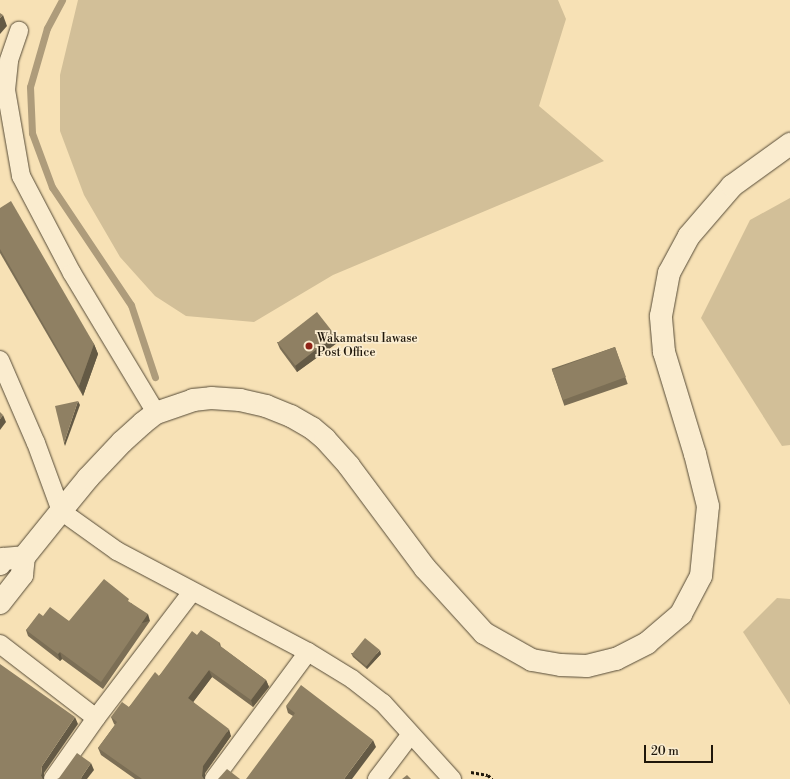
<!DOCTYPE html>
<html>
<head>
<meta charset="utf-8">
<style>
  body { margin:0 }
  #map { position:relative; width:790px; height:779px; overflow:hidden; background:#f7e1b5; font-family:"Libre Bodoni",serif }
  div>[style] { position:absolute }
  .green>* { inset:0; background:#d2bf98 }
  .stream>* { height:7px; margin:-3.5px; padding:0 3.5px; transform-origin:3.5px; border-radius:3.5px; background:#ae9c7b }
  .path>* { height:2.5px; margin-top:-1.25px; transform-origin:0; background:repeating-linear-gradient(90deg,#1f170b 0 3px,transparent 0 5px) }
  .roads { filter:drop-shadow(0 0 1px #554a36) drop-shadow(0 0 1px #554a36) }
  .street>* { height:18px; margin:-9px; padding:0 9px; transform-origin:9px; border-radius:9px; background:#faeccf }
  .secondary>* { height:22px; margin:-11px; padding:0 11px; transform-origin:11px; border-radius:11px; background:#faeccf }
  .wall>* { inset:0; background:#7b6e55; transform-origin:0 0 }
  .shaded-wall>* { inset:0; background:#645a45; transform-origin:0 0 }
  .building>* { inset:0; background:#8f8063; transform-origin:0 0 }
  .dots>* { width:11px; height:11px; translate:-50% -50%; box-sizing:border-box; border:2px solid #faeccf; border-radius:50% }
  span { translate:-50% -50%; white-space:nowrap; text-align:center; line-height:1.15; -webkit-text-stroke:3.5px #faeccf; paint-order:stroke }
  .poi-label { font-size:12px; color:#1f170b }
  .left { translate:0 -50%; text-align:left }
  .scale { position:absolute; left:644px; top:745px; width:69px; height:18px; box-sizing:border-box; border:2px solid #1f170b; border-top:0; padding-left:5px; font-size:12px; line-height:14px; white-space:nowrap; color:#1f170b; -webkit-text-stroke:3px #faeccf; paint-order:stroke }
</style>
</head>
<body>
<div id="map">
  <div class="green">
    <i style="clip-path:polygon(78px 0,558px 0,566px 19px,539px 106px,604px 161px,333px 275px,254px 322px,186px 316px,155px 296px,120px 257px,84px 195px,60px 131px,60px 75px)"></i>
    <i style="clip-path:polygon(790px 198px,790px 445px,782px 446px,701px 318px,750px 220px)"></i>
    <i style="clip-path:polygon(777px 598px,790px 599px,790px 705px,743px 632px)"></i>
  </div>
  <div class="stream">
    <i style="left:62px;top:0;width:32px;rotate:118deg"></i>
    <i style="left:47px;top:28px;width:61px;rotate:106.1deg"></i>
    <i style="left:30px;top:87px;width:46px;rotate:87.5deg"></i>
    <i style="left:32px;top:133px;width:58px;rotate:69.7deg"></i>
    <i style="left:52px;top:187px;width:142px;rotate:56.2deg"></i>
    <i style="left:131px;top:305px;width:76px;rotate:71.6deg"></i>
  </div>
  <div class="path">
    <i style="left:471px;top:772px;width:17px;rotate:10deg"></i>
    <i style="left:488px;top:775px;width:6px;rotate:45deg"></i>
  </div>
  <div class="roads">
    <div class="street">
      <i style="left:0;top:85px;width:8px;rotate:40deg"></i>
      <i style="left:6px;top:90px;width:87px;rotate:80.1deg"></i>
      <i style="left:21px;top:176px;width:110px;rotate:62.3deg"></i>
      <i style="left:72px;top:273px;width:163px;rotate:59deg"></i>
      <i style="left:6px;top:90px;width:30px;rotate:-84deg"></i>
      <i style="left:9px;top:60px;width:31px;rotate:-71deg"></i>
      <i style="left:0;top:360px;width:90px;rotate:66.6deg"></i>
      <i style="left:36px;top:443px;width:72px;rotate:69.8deg"></i>
      <i style="left:61px;top:511px;width:69px;rotate:35.5deg"></i>
      <i style="left:117px;top:551px;width:216px;rotate:27.9deg"></i>
      <i style="left:308px;top:652px;width:52px;rotate:31.5deg"></i>
      <i style="left:352px;top:679px;width:39px;rotate:38deg"></i>
      <i style="left:383px;top:703px;width:103px;rotate:47.8deg"></i>
      <i style="left:0;top:644px;width:121px;rotate:37.6deg"></i>
      <i style="left:53px;top:779px;width:75px;rotate:-54.8deg"></i>
      <i style="left:96px;top:718px;width:158px;rotate:-52.7deg"></i>
      <i style="left:214px;top:779px;width:158px;rotate:-53.5deg"></i>
      <i style="left:377px;top:779px;width:56px;rotate:-52.9deg"></i>
    </div>
    <div class="secondary">
      <i style="left:0;top:564px;width:6px;rotate:-59deg"></i>
      <i style="left:3px;top:559px;width:21px;rotate:-5deg"></i>
      <i style="left:0;top:603px;width:36px;rotate:-52deg"></i>
      <i style="left:22px;top:575px;width:18px;rotate:-84deg"></i>
      <i style="left:24px;top:557px;width:59px;rotate:-51.2deg"></i>
      <i style="left:61px;top:511px;width:43px;rotate:-50.7deg"></i>
      <i style="left:88px;top:478px;width:50px;rotate:-46.6deg"></i>
      <i style="left:122px;top:442px;width:28px;rotate:-42deg"></i>
      <i style="left:143px;top:423px;width:16px;rotate:-38deg"></i>
      <i style="left:156px;top:413px;width:39px;rotate:-19deg"></i>
      <i style="left:193px;top:400px;width:18px;rotate:-6deg"></i>
      <i style="left:211px;top:398px;width:29px;rotate:4deg"></i>
      <i style="left:240px;top:400px;width:27px;rotate:13deg"></i>
      <i style="left:266px;top:406px;width:27px;rotate:22deg"></i>
      <i style="left:291px;top:416px;width:24px;rotate:30deg"></i>
      <i style="left:312px;top:428px;width:17px;rotate:40deg"></i>
      <i style="left:325px;top:439px;width:36px;rotate:48deg"></i>
      <i style="left:349px;top:466px;width:127px;rotate:53.3deg"></i>
      <i style="left:425px;top:568px;width:88px;rotate:47.8deg"></i>
      <i style="left:484px;top:633px;width:55px;rotate:29.4deg"></i>
      <i style="left:532px;top:660px;width:29px;rotate:10deg"></i>
      <i style="left:561px;top:665px;width:26px;rotate:2deg"></i>
      <i style="left:587px;top:666px;width:30px;rotate:-14deg"></i>
      <i style="left:616px;top:659px;width:35px;rotate:-27deg"></i>
      <i style="left:647px;top:643px;width:45px;rotate:-40.5deg"></i>
      <i style="left:681px;top:614px;width:43px;rotate:-62.2deg"></i>
      <i style="left:701px;top:576px;width:70px;rotate:-84.3deg"></i>
      <i style="left:708px;top:506px;width:54px;rotate:-104deg"></i>
      <i style="left:695px;top:454px;width:107px;rotate:-106.9deg"></i>
      <i style="left:664px;top:352px;width:36px;rotate:-95deg"></i>
      <i style="left:661px;top:316px;width:44px;rotate:-79.5deg"></i>
      <i style="left:669px;top:273px;width:42px;rotate:-61.6deg"></i>
      <i style="left:689px;top:236px;width:66px;rotate:-49.3deg"></i>
      <i style="left:732px;top:186px;width:72px;rotate:-35.9deg"></i>
    </div>
  </div>
  <div class="wall">
    <i style="clip-path:polygon(0 208px,94px 344px,98px 354px,83px 396px,0 253px)"></i>
    <i style="clip-path:polygon(277px 342px,337px 343px,297px 372px,280px 349px)"></i>
    <i style="left:615px;top:347px;width:39px;height:67px;rotate:71deg"></i>
    <i style="clip-path:polygon(131px 603px,150px 621px,103px 689px,62px 659px,60px 661px,28px 636px,26px 630px,43px 616px,69px 621px)"></i>
    <i style="clip-path:polygon(197px 635px,220px 643px,221px 647px,266px 680px,269px 687px,253px 707px,212px 677px,193px 702px,231px 736px,205px 773px,205px 779px,135px 779px,101px 755px,98px 748px,115px 725px,114px 724px,111px 717px,129px 707px,159px 676px)"></i>
    <i style="clip-path:polygon(351px 653px,381px 654px,367px 669px,353px 657px)"></i>
    <i style="clip-path:polygon(286px 706px,376px 747px,293px 716px,288px 713px)"></i>
  </div>
  <div class="shaded-wall">
    <i style="clip-path:polygon(3px 15px,7px 26px,0 34px,0 18px)"></i>
    <i style="clip-path:polygon(335px 335px,337px 343px,297px 372px,295px 365px)"></i>
    <i style="clip-path:polygon(94px 344px,98px 354px,83px 396px,79px 386px)"></i>
    <i style="clip-path:polygon(78px 401px,80px 405px,65px 446px,64px 443px)"></i>
    <i style="clip-path:polygon(3px 415px,6px 422px,0 430px,0 419px)"></i>
    <i style="left:148px;top:614px;width:7px;height:83px;rotate:74deg"></i>
    <i style="clip-path:polygon(380px 650px,381px 654px,367px 669px,366px 666px)"></i>
    <i style="clip-path:polygon(60px 652px,62px 659px,60px 661px,58px 654px)"></i>
    <i style="clip-path:polygon(209px 670px,212px 677px,191px 705px,188px 698px)"></i>
    <i style="clip-path:polygon(266px 680px,269px 687px,253px 707px,251px 700px)"></i>
    <i style="clip-path:polygon(75px 717px,78px 724px,44px 773px,44px 779px,42px 779px,41px 776px,42px 766px)"></i>
    <i style="clip-path:polygon(229px 729px,231px 736px,205px 773px,205px 779px,203px 779px,202px 776px,203px 766px)"></i>
    <i style="clip-path:polygon(373px 740px,376px 747px,352px 779px,344px 779px)"></i>
    <i style="clip-path:polygon(91px 763px,94px 770px,87px 779px,81px 779px,81px 778px)"></i>
  </div>
  <div class="building">
    <i style="clip-path:polygon(0 13px,3px 15px,0 18px)"></i>
    <i style="clip-path:polygon(11px 201px,94px 344px,79px 386px,0 249px,0 208px)"></i>
    <i style="left:317px;top:312px;width:29px;height:50px;rotate:52deg"></i>
    <i style="left:615px;top:347px;width:32px;height:67px;rotate:70deg"></i>
    <i style="clip-path:polygon(78px 401px,64px 443px,55px 406px)"></i>
    <i style="clip-path:polygon(0 412px,3px 415px,0 419px)"></i>
    <i style="clip-path:polygon(104px 579px,129px 599px,128px 601px,148px 614px,101px 682px,60px 652px,58px 654px,26px 630px,39px 613px,43px 616px,50px 607px,69px 621px)"></i>
    <i style="clip-path:polygon(201px 630px,220px 643px,219px 645px,266px 680px,251px 700px,209px 670px,188px 698px,229px 729px,203px 766px,202px 776px,204px 779px,142px 779px,98px 748px,117px 722px,111px 717px,122px 702px,129px 707px,155px 672px,159px 676px,192px 631px,197px 635px)"></i>
    <i style="left:365px;top:638px;width:19px;height:21px;rotate:39deg"></i>
    <i style="clip-path:polygon(0 664px,75px 717px,42px 766px,41px 776px,43px 779px,0 779px)"></i>
    <i style="clip-path:polygon(301px 685px,373px 740px,344px 779px,246px 779px,295px 713px,286px 706px)"></i>
    <i style="clip-path:polygon(77px 753px,91px 763px,81px 778px,82px 779px,57px 779px,59px 778px)"></i>
    <i style="clip-path:polygon(227px 769px,240px 779px,218px 779px)"></i>
    <i style="clip-path:polygon(407px 775px,411px 779px,402px 779px)"></i>
  </div>
  <div class="dots">
    <i style="left:309px;top:346px;background:#8f2418"></i>
  </div>
  <div class="poi-label">
    <span class="left" style="left:317px;top:346px">Wakamatsu Iawase<br>Post Office</span>
  </div>
  <div class="scale">20 m</div>
</div>
</body>
</html>
